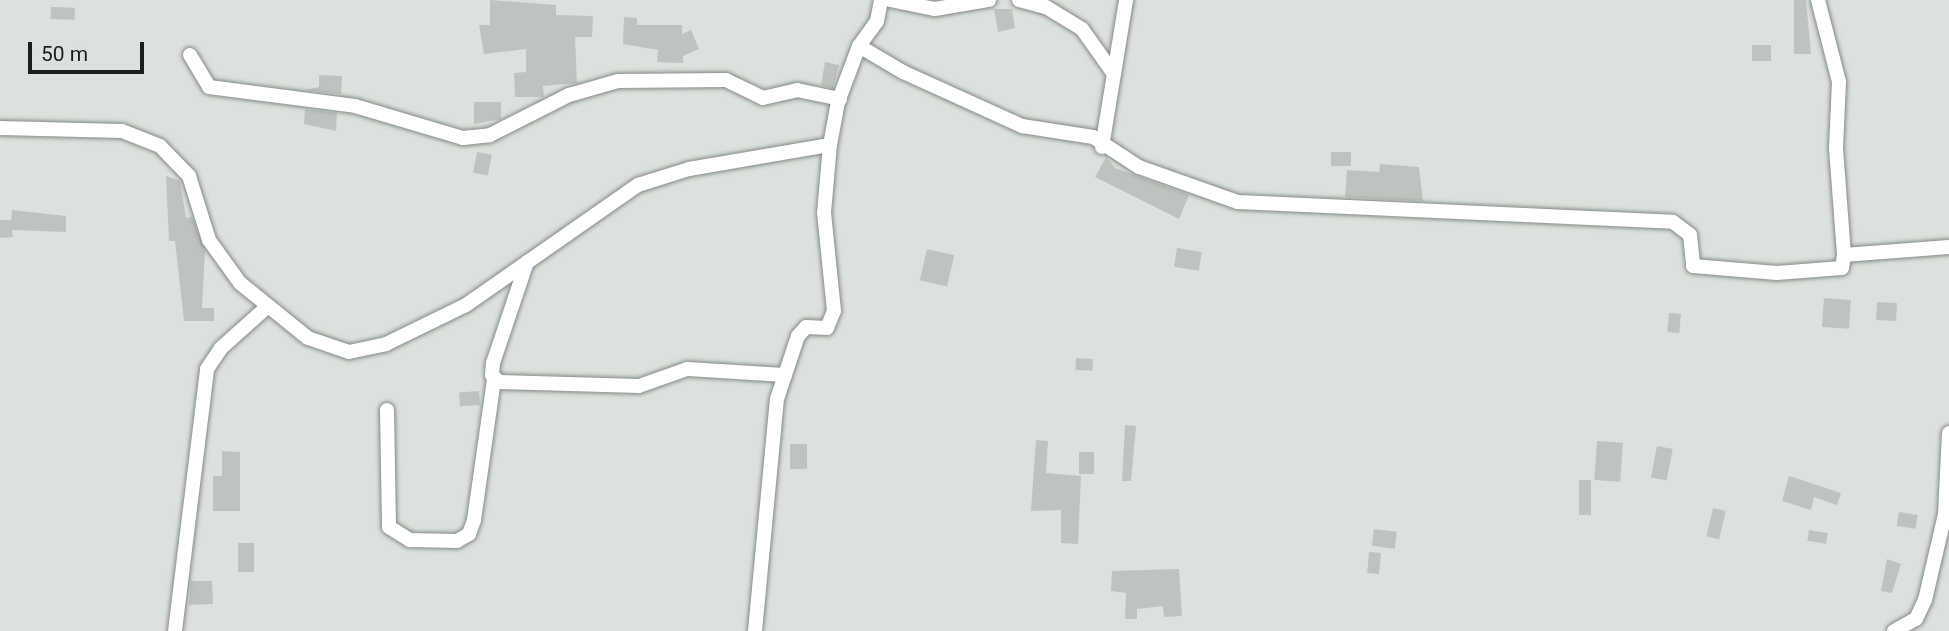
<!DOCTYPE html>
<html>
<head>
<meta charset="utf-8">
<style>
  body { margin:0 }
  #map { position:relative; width:1949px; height:631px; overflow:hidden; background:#dbe2dd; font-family:Roboto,sans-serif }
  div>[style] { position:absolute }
  .building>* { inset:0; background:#bdc4bf; transform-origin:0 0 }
  .roads { filter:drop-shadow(0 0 2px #848b86) drop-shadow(0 0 2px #848b86) }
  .street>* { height:14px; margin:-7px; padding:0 7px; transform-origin:7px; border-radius:7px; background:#fff }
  span { translate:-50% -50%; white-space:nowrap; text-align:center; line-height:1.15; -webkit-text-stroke:7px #dbe2dd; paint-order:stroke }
  .scale { position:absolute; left:28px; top:42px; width:116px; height:32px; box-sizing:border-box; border:4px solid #1c1f1d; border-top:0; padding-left:9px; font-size:21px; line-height:24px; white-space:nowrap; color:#1c1f1d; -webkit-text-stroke:5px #dbe2dd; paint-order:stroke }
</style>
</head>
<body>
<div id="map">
  <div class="building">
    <i style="clip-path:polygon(490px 0,556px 5px,556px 15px,593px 16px,592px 37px,575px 37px,577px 83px,543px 86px,544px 97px,515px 97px,514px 73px,526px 72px,526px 49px,484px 54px,479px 25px,490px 25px)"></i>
    <i style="clip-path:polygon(1794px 0,1806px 0,1811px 54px,1794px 54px)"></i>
    <i style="left:51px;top:7px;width:24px;height:12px;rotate:2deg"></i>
    <i style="clip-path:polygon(994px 9px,1012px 9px,1015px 28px,998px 32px)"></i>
    <i style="clip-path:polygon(624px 17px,637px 18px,637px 25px,682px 25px,682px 34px,691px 30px,699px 49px,683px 56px,683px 63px,657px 62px,658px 50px,623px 44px)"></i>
    <i style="left:1752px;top:45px;width:19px;height:16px"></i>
    <i style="clip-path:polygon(825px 62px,839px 65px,833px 88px,821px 85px)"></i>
    <i style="clip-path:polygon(319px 75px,342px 76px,341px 94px,306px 90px,319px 87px)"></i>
    <i style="clip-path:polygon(474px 102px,501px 102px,501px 119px,474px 124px)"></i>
    <i style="clip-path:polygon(305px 109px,337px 113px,336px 131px,304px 124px)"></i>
    <i style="left:477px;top:152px;width:15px;height:21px;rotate:11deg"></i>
    <i style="left:1331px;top:152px;width:20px;height:14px"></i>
    <i style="clip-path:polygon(1106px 157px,1115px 168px,1189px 195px,1179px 219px,1095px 177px)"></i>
    <i style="clip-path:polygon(1380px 164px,1419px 167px,1423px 201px,1345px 197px,1347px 170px,1379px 172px)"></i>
    <i style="clip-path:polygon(166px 176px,180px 181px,186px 218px,192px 217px,205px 251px,202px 308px,214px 308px,214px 321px,184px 321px,175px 241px,169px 241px)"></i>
    <i style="clip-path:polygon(12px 210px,66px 216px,66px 232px,12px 230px,13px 237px,0 238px,0 220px,11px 220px)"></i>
    <i style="left:1177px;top:248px;width:25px;height:19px;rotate:9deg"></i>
    <i style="left:927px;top:249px;width:28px;height:32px;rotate:13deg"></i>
    <i style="left:1824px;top:298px;width:27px;height:29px;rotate:4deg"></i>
    <i style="left:1877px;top:302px;width:20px;height:18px;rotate:3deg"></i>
    <i style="left:1669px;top:313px;width:12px;height:19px;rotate:5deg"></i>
    <i style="left:1076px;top:358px;width:17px;height:12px;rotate:3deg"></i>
    <i style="left:479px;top:391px;width:14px;height:20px;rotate:86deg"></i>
    <i style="clip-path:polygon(1125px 425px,1136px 426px,1131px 481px,1122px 481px)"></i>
    <i style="clip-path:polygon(1036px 440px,1048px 441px,1046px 473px,1081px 476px,1078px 544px,1061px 543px,1061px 510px,1031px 511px)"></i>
    <i style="left:1597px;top:441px;width:26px;height:39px;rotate:4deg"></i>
    <i style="left:790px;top:444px;width:17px;height:25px"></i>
    <i style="left:1657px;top:446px;width:16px;height:32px;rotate:11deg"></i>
    <i style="clip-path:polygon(222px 451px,240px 452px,240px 511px,213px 511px,213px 476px,222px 476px)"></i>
    <i style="left:1079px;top:452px;width:15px;height:22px"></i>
    <i style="clip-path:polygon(1789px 476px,1841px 493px,1837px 505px,1814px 497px,1811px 510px,1782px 501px)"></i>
    <i style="left:1579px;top:480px;width:12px;height:35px"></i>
    <i style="left:1713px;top:508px;width:13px;height:29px;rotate:13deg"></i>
    <i style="left:1899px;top:512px;width:19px;height:14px;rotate:9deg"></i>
    <i style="left:1374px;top:529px;width:23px;height:17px;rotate:7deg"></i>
    <i style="left:1809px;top:530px;width:19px;height:11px;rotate:9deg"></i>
    <i style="left:238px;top:543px;width:16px;height:29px"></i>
    <i style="left:1369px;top:552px;width:12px;height:21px;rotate:5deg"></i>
    <i style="clip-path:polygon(1887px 559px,1901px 564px,1892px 593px,1881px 591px)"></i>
    <i style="clip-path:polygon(1179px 569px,1182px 616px,1164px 617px,1163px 606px,1137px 609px,1137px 619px,1125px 619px,1126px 593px,1111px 591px,1112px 571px)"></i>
    <i style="clip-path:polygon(191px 581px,212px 581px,213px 604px,189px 605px)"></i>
  </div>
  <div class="roads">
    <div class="street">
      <i style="left:890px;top:0;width:46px;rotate:11.3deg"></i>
      <i style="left:935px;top:9px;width:55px;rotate:-9.5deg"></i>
      <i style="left:1019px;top:0;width:28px;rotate:15deg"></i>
      <i style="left:1046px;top:7px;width:42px;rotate:31.4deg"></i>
      <i style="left:1082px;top:29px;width:55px;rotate:54.6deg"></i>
      <i style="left:1818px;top:0;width:85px;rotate:75.6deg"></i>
      <i style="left:1839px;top:82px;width:66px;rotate:92.6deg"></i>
      <i style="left:1836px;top:148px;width:107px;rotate:85.7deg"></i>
      <i style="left:859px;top:46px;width:31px;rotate:-54deg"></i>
      <i style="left:877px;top:21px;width:21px;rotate:-79deg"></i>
      <i style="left:190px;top:55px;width:37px;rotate:59deg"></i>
      <i style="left:209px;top:87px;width:147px;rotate:7.4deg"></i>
      <i style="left:355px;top:106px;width:113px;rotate:16.5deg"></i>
      <i style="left:463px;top:138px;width:27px;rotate:-6deg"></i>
      <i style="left:490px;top:135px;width:89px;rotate:-26.9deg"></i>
      <i style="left:569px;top:95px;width:51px;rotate:-15.9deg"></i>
      <i style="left:618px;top:81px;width:108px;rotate:-0.5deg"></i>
      <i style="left:726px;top:80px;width:41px;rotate:25.9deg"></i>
      <i style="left:763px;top:98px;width:35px;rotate:-13deg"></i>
      <i style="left:797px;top:90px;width:44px;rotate:11.8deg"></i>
      <i style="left:0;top:128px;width:122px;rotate:1.4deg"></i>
      <i style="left:122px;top:131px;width:41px;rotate:21.5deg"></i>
      <i style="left:160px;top:146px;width:42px;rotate:46deg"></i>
      <i style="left:189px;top:176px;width:67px;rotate:72.6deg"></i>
      <i style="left:209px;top:240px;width:53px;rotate:54.2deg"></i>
      <i style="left:240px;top:283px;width:87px;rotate:39deg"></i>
      <i style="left:308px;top:338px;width:43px;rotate:18.9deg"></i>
      <i style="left:349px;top:352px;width:38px;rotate:-12deg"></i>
      <i style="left:386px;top:344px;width:89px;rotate:-26deg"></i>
      <i style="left:466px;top:305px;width:210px;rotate:-34.9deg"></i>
      <i style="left:638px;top:185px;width:53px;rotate:-17.4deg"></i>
      <i style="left:689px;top:169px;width:143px;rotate:-9.7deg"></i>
      <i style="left:830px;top:145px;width:44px;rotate:-79.5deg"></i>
      <i style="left:838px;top:102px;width:60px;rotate:-69.4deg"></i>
      <i style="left:859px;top:46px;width:51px;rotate:30.6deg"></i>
      <i style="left:903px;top:72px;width:131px;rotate:24.4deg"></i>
      <i style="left:1022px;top:126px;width:72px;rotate:8.8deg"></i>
      <i style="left:1093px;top:137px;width:55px;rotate:33.1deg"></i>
      <i style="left:1139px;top:167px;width:105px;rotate:19.5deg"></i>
      <i style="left:1238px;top:202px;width:435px;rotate:2.6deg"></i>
      <i style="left:1673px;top:222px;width:21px;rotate:37deg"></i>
      <i style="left:1690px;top:235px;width:31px;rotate:84deg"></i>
      <i style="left:1693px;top:266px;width:84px;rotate:4.8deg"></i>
      <i style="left:1777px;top:273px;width:65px;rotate:-4.4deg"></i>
      <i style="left:1842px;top:268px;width:13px;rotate:-81deg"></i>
      <i style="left:1844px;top:255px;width:105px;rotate:-4.4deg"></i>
      <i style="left:1102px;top:147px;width:149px;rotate:-80.7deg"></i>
      <i style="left:527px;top:262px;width:107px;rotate:108.6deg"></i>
      <i style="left:493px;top:363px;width:12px;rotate:95deg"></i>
      <i style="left:492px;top:375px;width:10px;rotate:45deg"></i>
      <i style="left:499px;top:382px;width:140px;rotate:1.6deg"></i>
      <i style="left:639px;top:386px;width:51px;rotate:-19.5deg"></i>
      <i style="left:687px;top:369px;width:98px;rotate:3.5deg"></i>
      <i style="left:387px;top:410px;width:117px;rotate:89deg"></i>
      <i style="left:389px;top:527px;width:25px;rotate:32deg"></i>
      <i style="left:410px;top:540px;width:47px;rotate:1.2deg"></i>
      <i style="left:457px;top:541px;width:14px;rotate:-30deg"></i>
      <i style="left:469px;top:534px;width:15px;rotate:-70deg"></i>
      <i style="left:474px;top:520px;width:142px;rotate:-81.9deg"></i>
      <i style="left:175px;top:631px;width:264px;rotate:-83deg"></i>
      <i style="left:207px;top:369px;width:25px;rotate:-56deg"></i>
      <i style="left:221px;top:348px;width:62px;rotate:-41.7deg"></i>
      <i style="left:755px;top:631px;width:233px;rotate:-84.6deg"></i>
      <i style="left:777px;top:399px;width:66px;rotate:-71.6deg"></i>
      <i style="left:798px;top:336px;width:12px;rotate:-48deg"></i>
      <i style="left:806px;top:327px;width:21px;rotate:3deg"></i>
      <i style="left:827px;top:328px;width:18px;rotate:-68deg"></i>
      <i style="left:834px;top:311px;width:99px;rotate:-95.8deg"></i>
      <i style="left:824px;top:213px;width:68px;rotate:-85deg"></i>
      <i style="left:1894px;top:631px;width:25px;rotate:-29deg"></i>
      <i style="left:1916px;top:619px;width:21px;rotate:-65deg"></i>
      <i style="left:1925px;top:600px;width:88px;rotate:-76.9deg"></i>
      <i style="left:1945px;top:514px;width:81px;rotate:-87.2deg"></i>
    </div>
  </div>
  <div class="scale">50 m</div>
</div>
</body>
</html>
